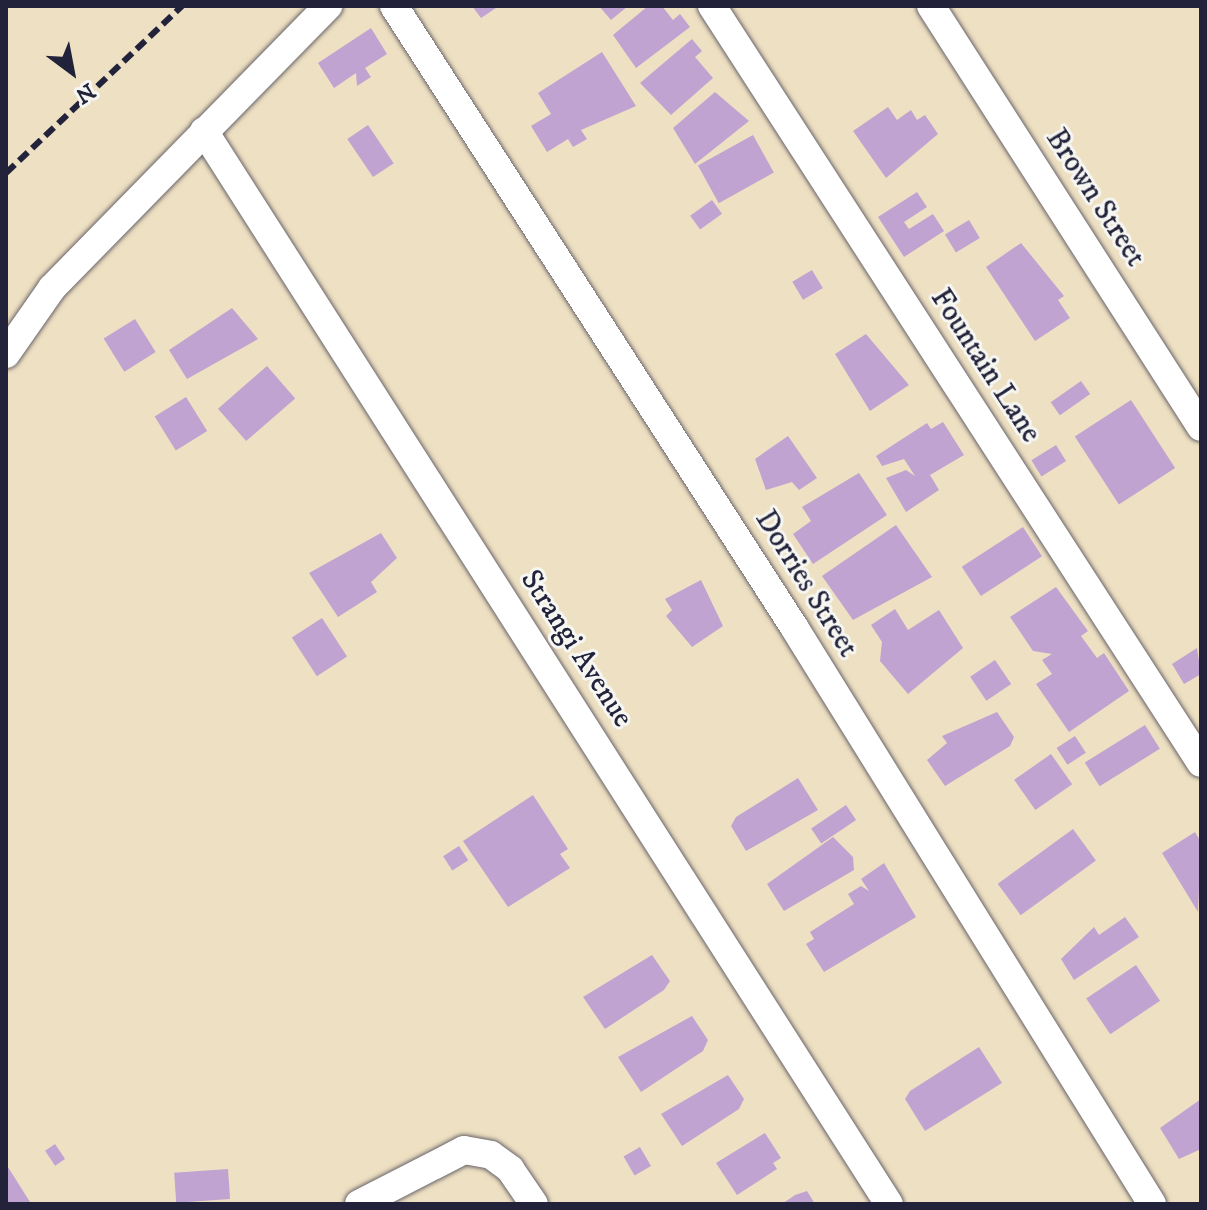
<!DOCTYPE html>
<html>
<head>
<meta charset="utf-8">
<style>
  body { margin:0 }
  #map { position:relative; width:1207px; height:1210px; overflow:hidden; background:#eee0c2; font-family:"IM FELL DW Pica",serif }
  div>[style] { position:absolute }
  .building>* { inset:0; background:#c1a3d1; transform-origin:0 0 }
  .roads { filter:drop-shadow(0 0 2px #69646a) drop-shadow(0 0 2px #69646a) }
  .minor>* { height:28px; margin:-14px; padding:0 14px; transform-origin:14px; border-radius:14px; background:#fff }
  .rail>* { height:6px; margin-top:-3px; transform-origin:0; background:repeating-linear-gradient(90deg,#22223b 0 12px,transparent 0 18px) }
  span { translate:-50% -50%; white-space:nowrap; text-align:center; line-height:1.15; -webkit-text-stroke:6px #f6f6f2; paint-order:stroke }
  .street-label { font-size:30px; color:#22223b }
  .frame { position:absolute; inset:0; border:8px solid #22223b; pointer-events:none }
  .north { position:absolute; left:32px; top:32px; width:80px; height:80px; -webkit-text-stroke:6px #f6f6f2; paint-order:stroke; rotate:148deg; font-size:22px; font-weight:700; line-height:32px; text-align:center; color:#22223b }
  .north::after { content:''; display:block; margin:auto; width:28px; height:36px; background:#22223b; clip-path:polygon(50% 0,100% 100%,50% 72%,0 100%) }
</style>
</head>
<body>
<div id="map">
  <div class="building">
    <i style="clip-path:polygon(472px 6px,499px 6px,481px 18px)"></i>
    <i style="clip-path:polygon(599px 6px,628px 6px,611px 20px)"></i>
    <i style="clip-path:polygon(648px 6px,662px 6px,673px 20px,680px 14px,690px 27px,636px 68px,613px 35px)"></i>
    <i style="clip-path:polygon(371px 28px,387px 54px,365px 68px,371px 77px,357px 86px,356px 73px,334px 88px,318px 63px)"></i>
    <i style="clip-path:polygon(692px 39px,702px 51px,695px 57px,713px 78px,671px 115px,640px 83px)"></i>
    <i style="clip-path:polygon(602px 52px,636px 106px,581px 130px,587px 139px,573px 147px,568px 139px,547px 152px,531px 126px,551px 114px,538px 93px)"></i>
    <i style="clip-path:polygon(715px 92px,749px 121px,695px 164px,673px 128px)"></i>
    <i style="clip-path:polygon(888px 107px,897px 120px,911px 110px,917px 120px,925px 115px,938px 134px,886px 178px,853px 131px)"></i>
    <i style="left:368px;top:125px;width:46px;height:25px;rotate:56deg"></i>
    <i style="left:753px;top:135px;width:43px;height:63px;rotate:61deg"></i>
    <i style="clip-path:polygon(917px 192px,927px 207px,904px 222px,909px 229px,933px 214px,944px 231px,904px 257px,878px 217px)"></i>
    <i style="left:712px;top:200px;width:17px;height:27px;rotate:54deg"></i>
    <i style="left:969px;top:220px;width:21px;height:28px;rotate:59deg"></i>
    <i style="clip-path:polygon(1021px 243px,1064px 296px,1058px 300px,1070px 318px,1035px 341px,986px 267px)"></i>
    <i style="left:812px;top:270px;width:21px;height:23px;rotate:59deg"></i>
    <i style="clip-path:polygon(232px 308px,258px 339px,187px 379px,169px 350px)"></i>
    <i style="left:135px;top:319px;width:39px;height:37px;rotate:58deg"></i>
    <i style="clip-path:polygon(866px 334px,909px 385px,870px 411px,835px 354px)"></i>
    <i style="left:267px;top:366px;width:43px;height:65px;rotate:49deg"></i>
    <i style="left:1081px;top:381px;width:16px;height:37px;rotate:55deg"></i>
    <i style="left:186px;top:397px;width:40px;height:37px;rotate:58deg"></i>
    <i style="left:1131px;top:400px;width:81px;height:67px;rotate:57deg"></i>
    <i style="clip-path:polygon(943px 422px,964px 455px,930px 475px,939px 490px,906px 512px,886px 478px,906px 470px,915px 476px,904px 459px,882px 466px,876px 456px,927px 423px,931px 429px)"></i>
    <i style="clip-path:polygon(788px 436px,817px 478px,799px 490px,792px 482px,766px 490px,755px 459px)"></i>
    <i style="left:1056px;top:445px;width:19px;height:29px;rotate:58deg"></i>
    <i style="clip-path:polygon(859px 473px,887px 515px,813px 564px,793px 534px,811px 521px,802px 507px)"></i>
    <i style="clip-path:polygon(896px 525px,932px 577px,853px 620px,822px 576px)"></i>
    <i style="left:1023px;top:527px;width:35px;height:73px;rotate:57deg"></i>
    <i style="clip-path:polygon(381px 533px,397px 558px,371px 582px,377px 592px,338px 617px,309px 573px)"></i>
    <i style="clip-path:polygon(701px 580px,723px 626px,692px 647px,666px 616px,672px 610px,665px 599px)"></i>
    <i style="clip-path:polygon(1056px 587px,1088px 631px,1081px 636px,1097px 658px,1104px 653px,1129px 691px,1069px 732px,1036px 684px,1052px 674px,1042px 660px,1052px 654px,1033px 651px,1010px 617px)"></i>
    <i style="clip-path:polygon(895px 609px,908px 630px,939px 610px,963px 648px,908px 694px,880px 661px,882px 642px,871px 625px)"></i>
    <i style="left:322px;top:618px;width:46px;height:36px;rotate:57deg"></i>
    <i style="clip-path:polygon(1197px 648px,1201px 674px,1184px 684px,1172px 664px)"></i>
    <i style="left:995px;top:660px;width:29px;height:30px;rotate:56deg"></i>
    <i style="clip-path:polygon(997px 712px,1014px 737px,1010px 746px,945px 786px,927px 760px,947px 743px,942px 736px)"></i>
    <i style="left:1145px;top:725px;width:28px;height:71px;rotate:58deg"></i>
    <i style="left:1075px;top:736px;width:20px;height:22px;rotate:57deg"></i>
    <i style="left:1051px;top:754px;width:37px;height:45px;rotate:55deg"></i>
    <i style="clip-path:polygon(798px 778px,818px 810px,746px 851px,731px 826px,736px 817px)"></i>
    <i style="clip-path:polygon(533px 795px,568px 849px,560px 854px,570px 868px,508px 907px,463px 841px)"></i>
    <i style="left:846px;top:805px;width:18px;height:42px;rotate:56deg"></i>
    <i style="left:1073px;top:829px;width:39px;height:93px;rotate:54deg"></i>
    <i style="clip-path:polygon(1195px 832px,1201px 842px,1198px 912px,1162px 853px)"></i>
    <i style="clip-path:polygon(833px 837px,853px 857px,854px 870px,784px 911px,767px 884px)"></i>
    <i style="left:459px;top:846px;width:17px;height:19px;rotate:57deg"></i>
    <i style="clip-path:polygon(884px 863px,916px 917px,824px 972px,806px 944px,814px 939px,810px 932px,854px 904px,848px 894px,861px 886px,869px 891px,861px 879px)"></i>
    <i style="clip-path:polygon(1125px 917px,1139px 937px,1074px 980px,1061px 959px,1094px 927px,1099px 935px)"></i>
    <i style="clip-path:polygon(652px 955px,670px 981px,664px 990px,605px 1029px,583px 997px)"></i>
    <i style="left:1136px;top:965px;width:43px;height:60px;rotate:56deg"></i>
    <i style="clip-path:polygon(692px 1016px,708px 1040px,703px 1051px,641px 1092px,618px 1057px)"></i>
    <i style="clip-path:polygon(979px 1047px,1002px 1083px,925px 1131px,905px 1099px,910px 1091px)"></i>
    <i style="clip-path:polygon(728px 1075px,744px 1099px,739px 1109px,682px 1146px,661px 1114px)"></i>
    <i style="clip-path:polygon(1201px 1099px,1201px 1149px,1179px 1159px,1160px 1128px)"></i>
    <i style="clip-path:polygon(765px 1133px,781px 1158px,773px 1163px,777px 1169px,737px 1195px,716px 1163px)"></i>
    <i style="left:55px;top:1144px;width:18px;height:12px;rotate:56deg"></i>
    <i style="left:640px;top:1147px;width:22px;height:19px;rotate:60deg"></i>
    <i style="clip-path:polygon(6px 1164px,30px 1202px,26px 1204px,6px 1204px)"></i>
    <i style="left:228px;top:1169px;width:30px;height:54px;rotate:86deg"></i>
    <i style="clip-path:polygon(807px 1191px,815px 1204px,782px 1204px,795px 1195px)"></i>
  </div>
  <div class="roads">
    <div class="minor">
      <i style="left:394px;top:6px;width:739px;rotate:57.21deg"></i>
      <i style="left:794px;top:627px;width:679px;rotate:58.18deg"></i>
      <i style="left:712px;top:6px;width:901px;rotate:57.14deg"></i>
      <i style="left:931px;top:6px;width:500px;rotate:57.33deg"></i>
      <i style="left:204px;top:131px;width:1273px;rotate:57.45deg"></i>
      <i style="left:6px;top:354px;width:80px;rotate:-55.1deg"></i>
      <i style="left:52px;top:288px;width:395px;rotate:-45.6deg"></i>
      <i style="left:359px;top:1204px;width:118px;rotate:-27.2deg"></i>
      <i style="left:464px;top:1150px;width:27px;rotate:10deg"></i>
      <i style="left:491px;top:1155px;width:24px;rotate:36deg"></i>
      <i style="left:510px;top:1169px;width:42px;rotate:55.6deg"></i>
    </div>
  </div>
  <div class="rail">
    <i style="left:6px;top:173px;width:243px;rotate:-43.5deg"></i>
  </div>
  <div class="street-label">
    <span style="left:1095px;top:198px;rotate:57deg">Brown Street</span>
    <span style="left:985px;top:366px;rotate:57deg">Fountain Lane</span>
    <span style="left:806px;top:584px;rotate:58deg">Dorries Street</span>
    <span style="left:576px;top:649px;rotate:57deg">Strangi Avenue</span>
  </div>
  <div class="frame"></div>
  <div class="north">N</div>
</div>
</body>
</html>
